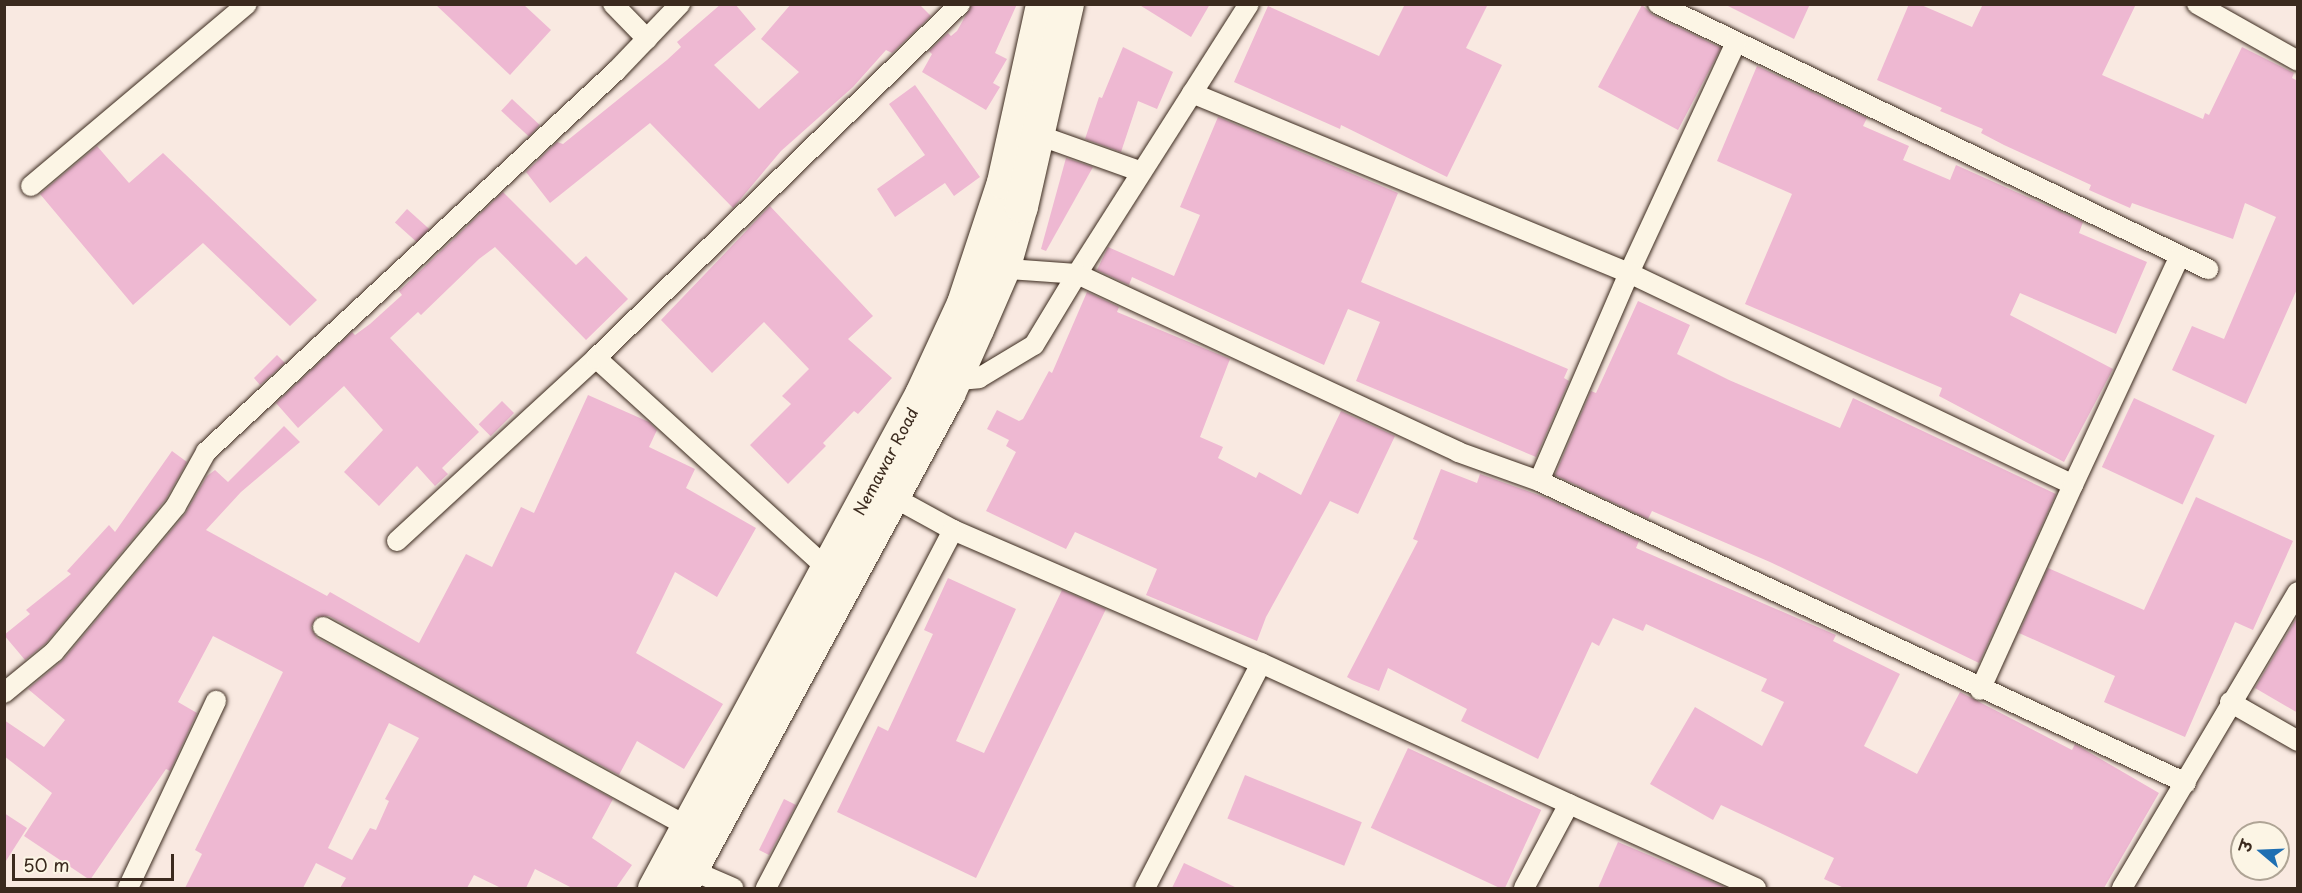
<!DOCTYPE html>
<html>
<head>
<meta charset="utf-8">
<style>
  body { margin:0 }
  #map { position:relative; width:2302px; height:893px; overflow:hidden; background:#f9e9e1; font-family:"Playpen Sans","Playpen Sans Deva",sans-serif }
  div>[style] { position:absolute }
  .building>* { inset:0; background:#eeb8d2; transform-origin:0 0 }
  .roads { filter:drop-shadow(0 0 2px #3b2a1e) drop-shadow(0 0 2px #3b2a1e) }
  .street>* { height:20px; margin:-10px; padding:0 10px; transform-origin:10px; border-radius:10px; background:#fcf5e5 }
  .highway>* { height:33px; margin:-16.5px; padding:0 16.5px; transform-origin:16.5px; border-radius:16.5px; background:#fcf5e5 }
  span { translate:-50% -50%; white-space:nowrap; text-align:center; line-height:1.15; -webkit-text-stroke:6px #fcf5e5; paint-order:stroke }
  .street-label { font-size:16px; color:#3b2a1e }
  .frame { position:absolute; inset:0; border:6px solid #3b2a1e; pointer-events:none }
  .north { position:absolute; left:2230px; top:821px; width:60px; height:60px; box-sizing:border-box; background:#fcf5e5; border:2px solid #afa495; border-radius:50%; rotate:289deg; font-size:16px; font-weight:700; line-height:24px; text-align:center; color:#3b2a1e }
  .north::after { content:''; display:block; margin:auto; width:21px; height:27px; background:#1f6fb2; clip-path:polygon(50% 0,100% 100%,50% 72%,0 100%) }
  .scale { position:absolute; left:12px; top:854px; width:162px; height:27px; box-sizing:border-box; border:3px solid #3b2a1e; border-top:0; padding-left:8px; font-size:18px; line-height:21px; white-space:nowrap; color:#3b2a1e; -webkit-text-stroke:4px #fcf5e5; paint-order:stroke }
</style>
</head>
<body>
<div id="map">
  <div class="building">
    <i style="clip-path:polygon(435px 4px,523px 4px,551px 30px,510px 75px)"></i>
    <i style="clip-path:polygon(721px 4px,735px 4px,756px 29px,714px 65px,759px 109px,799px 72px,761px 39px,791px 4px,919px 4px,931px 16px,892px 53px,886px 50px,853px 87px,781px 151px,733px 208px,650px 123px,550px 203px,526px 172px,557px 142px,563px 144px,667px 60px,681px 47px,677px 42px)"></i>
    <i style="clip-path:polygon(972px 4px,1017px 4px,995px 53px,1007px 59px,993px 83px,1000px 87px,986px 110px,922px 72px,932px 54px,929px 51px,948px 33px,951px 36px,957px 31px)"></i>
    <i style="clip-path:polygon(1138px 4px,1210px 4px,1191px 37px)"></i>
    <i style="clip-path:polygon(1405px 4px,1488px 4px,1466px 48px,1502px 65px,1447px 177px,1341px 125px,1340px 129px,1234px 82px,1268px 6px,1379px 56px)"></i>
    <i style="clip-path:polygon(1724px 4px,1810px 4px,1794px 39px)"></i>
    <i style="clip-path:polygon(1909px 4px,1919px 4px,1972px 27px,1983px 4px,2136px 4px,2102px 75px,2203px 119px,2205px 113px,2209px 115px,2242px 47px,2294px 73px,2292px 78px,2298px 81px,2298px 287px,2246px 404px,2172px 370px,2192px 326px,2224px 339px,2276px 217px,2245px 203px,2233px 239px,2132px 203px,2130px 208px,2089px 190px,2091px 185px,2004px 145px,1981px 133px,1983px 129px,1940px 111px,1942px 108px,1877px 80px)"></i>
    <i style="clip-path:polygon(1642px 5px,1653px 15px,1721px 48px,1678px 130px,1598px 87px)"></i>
    <i style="clip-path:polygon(1123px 47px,1173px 72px,1157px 109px,1138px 101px,1121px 152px,1085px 139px,1099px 97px,1102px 98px)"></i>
    <i style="clip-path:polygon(1757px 66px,1867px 118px,1863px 126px,1909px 146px,1903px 160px,1950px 180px,1956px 165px,2083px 222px,2079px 233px,2147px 262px,2116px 334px,2020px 293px,2010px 315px,2113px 369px,2064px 462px,1939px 396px,1942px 388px,1745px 304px,1792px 194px,1717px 161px)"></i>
    <i style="clip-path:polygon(915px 85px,980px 177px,954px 196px,945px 183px,895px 217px,877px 189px,925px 155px,889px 104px)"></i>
    <i style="left:512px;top:99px;width:38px;height:16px;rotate:43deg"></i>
    <i style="clip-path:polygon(1218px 117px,1398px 193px,1361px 282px,1568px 369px,1564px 378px,1569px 381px,1536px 457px,1356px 381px,1380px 322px,1348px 309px,1324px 365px,1132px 277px,1129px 285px,1097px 270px,1108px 247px,1174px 276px,1200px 215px,1180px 207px)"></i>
    <i style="clip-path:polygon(97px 146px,129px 183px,163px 153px,317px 300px,290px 326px,203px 243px,133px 305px,40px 194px)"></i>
    <i style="clip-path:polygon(1066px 158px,1093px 167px,1046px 251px,1041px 249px)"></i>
    <i style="clip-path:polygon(503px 192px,576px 265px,586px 256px,628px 299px,586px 340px,495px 247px,479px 259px,421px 315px,418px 312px,390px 338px,479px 432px,442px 468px,448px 474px,435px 486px,417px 466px,379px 506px,344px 472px,383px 430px,344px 386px,298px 428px,276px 403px,352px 332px,355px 335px,370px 324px,402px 295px,399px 291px)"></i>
    <i style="clip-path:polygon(770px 206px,873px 316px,848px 339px,892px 378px,858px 414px,854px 411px,823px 443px,826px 446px,788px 484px,750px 445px,791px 404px,782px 396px,809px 369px,764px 322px,712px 373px,661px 320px)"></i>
    <i style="left:407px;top:209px;width:30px;height:18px;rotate:42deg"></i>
    <i style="clip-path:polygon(1087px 292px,1119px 307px,1117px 312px,1230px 359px,1200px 437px,1223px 447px,1218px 458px,1256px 478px,1259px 472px,1301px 495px,1341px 411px,1395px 436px,1358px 514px,1330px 501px,1266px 617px,1257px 641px,1146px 595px,1157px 569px,1075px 532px,1066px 549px,986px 511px,1016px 452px,1006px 446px,1009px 440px,987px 429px,997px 410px,1019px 421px,1023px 419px,1049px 371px,1052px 373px)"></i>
    <i style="clip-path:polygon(1638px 301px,1690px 325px,1677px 354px,1729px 380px,1840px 428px,1853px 398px,2056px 494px,1979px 663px,1770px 562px,1652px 511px,1648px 519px,1555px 475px,1591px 391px,1596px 393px)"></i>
    <i style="clip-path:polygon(277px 355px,285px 363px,260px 385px,254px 378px)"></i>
    <i style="clip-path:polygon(evenodd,588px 395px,649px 422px,657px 430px,649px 447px,695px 469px,686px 488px,756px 528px,717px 597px,675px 572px,636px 653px,723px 704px,684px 769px,637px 741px,619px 775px,329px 616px,316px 617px,311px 628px,317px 638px,613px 799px,592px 838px,632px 865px,616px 888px,572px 888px,535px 869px,526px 888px,501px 888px,474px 875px,467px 888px,340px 888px,346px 878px,316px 863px,303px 888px,185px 888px,202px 854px,195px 850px,283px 672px,213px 636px,178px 702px,197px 713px,170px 771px,166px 769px,90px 880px,24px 836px,52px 793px,4px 756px,4px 720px,44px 747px,65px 720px,28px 689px,63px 660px,185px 514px,207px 476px,215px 470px,228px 482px,284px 426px,300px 442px,241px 492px,206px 530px,327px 596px,330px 592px,419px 643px,466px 554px,492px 567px,521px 507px,534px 513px,588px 395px,389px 723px,419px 738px,385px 799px,389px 801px,376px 830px,370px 828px,352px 860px,328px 848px,389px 723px)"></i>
    <i style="left:2134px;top:398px;width:89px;height:76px;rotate:25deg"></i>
    <i style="left:502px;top:401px;width:17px;height:33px;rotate:45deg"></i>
    <i style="clip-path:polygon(172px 451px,187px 462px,166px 499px,46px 643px,25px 660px,4px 635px,30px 614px,26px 610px,71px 574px,67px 571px,109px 525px,115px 532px)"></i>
    <i style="clip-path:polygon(1441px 469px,1477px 483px,1480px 474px,1544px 497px,1639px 541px,1636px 548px,1836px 635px,1833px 641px,1900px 674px,1864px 746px,1917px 774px,1960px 692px,2072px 750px,2075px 744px,2080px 747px,2159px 793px,2104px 888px,1844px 888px,1824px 879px,1834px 858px,1721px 805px,1713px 820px,1650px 784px,1695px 707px,1762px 746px,1784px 702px,1761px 691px,1767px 679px,1646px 624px,1643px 631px,1613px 618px,1599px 646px,1592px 642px,1538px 759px,1461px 721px,1467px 709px,1388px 668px,1379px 691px,1352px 680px,1347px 677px,1418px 541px,1413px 539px)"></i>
    <i style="clip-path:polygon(2196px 497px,2293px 541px,2253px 630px,2235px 622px,2185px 737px,2104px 702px,2115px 676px,2019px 633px,2048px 568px,2144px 610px)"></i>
    <i style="clip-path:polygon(948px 578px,1016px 609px,956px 741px,984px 753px,1062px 590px,1106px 609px,976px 878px,837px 812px,878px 726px,888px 731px,933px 634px,924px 630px)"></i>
    <i style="clip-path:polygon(2298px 616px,2298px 713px,2255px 688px)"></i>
    <i style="left:1408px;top:748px;width:147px;height:88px;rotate:25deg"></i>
    <i style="left:1245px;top:775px;width:126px;height:47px;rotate:22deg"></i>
    <i style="clip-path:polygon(784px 799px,796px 805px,769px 855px,759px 850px)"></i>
    <i style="clip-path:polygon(4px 813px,27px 828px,4px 864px)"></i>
    <i style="clip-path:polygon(1618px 842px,1727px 888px,1598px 888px)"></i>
    <i style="clip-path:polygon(1184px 863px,1237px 888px,1172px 888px)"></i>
  </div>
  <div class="roads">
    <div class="street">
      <i style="left:613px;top:4px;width:49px;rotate:45.8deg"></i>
      <i style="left:1658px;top:4px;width:611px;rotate:25.73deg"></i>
      <i style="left:2197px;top:4px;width:116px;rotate:29.4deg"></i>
      <i style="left:1192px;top:93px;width:473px;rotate:22.4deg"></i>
      <i style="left:1629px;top:273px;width:254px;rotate:-65.1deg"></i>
      <i style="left:1038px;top:135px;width:107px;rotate:19.6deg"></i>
      <i style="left:31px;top:186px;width:282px;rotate:-40.1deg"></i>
      <i style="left:994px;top:268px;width:83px;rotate:4.1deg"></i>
      <i style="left:1077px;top:274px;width:320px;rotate:-57.5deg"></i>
      <i style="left:596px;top:358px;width:314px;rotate:42.3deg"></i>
      <i style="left:947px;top:381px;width:32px;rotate:-5deg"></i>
      <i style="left:979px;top:378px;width:64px;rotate:-31deg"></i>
      <i style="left:1034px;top:345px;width:83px;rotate:-58.8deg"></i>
      <i style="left:1077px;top:274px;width:421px;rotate:25deg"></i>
      <i style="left:1458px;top:452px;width:86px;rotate:19.7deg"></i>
      <i style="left:1539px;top:481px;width:714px;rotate:25.02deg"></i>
      <i style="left:1539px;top:481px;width:227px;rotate:-66.6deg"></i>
      <i style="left:1629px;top:273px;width:492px;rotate:25.5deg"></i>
      <i style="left:2073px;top:485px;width:225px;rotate:114.4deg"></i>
      <i style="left:2073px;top:485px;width:253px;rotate:-65deg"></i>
      <i style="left:884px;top:492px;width:79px;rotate:28.8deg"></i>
      <i style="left:953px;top:530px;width:335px;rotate:23.4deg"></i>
      <i style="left:1261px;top:663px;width:339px;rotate:24.6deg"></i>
      <i style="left:397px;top:541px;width:270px;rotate:-42.6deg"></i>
      <i style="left:596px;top:358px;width:508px;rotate:-44.2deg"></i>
      <i style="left:323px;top:627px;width:415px;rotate:28.7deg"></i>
      <i style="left:4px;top:693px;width:65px;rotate:-39.4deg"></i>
      <i style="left:54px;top:652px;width:190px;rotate:-50.1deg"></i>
      <i style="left:176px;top:506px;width:62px;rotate:-60.9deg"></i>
      <i style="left:206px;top:452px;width:560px;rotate:-42.9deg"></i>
      <i style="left:616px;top:71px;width:93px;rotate:-46.3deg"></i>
      <i style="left:2230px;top:702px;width:78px;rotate:29.8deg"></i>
      <i style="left:682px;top:866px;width:56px;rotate:23.3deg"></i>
      <i style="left:128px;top:888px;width:207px;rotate:-64.8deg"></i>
      <i style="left:766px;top:888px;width:404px;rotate:-62.4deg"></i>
      <i style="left:1145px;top:888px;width:253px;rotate:-62.7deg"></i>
      <i style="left:1524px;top:888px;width:95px;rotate:-61.8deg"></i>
      <i style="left:1569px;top:804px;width:205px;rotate:24.2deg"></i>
      <i style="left:2122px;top:888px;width:344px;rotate:-59.3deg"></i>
    </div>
    <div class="highway">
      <i style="left:654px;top:888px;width:562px;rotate:-61.61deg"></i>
      <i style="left:921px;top:394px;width:100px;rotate:-65.2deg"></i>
      <i style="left:963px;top:303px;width:127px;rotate:-71.7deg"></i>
      <i style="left:1003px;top:182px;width:182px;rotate:-77.6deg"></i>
      <i style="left:681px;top:888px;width:562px;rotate:-61.61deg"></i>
      <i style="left:948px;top:394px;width:71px;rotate:-66deg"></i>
      <i style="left:977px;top:329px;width:65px;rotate:-66.6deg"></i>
      <i style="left:1003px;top:269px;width:66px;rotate:-74.1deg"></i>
      <i style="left:1021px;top:206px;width:207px;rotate:-77.2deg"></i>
    </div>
  </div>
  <div class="street-label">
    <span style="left:885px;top:461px;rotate:-62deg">Nemawar Road</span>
  </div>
  <div class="frame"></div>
  <div class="north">उ</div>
  <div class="scale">50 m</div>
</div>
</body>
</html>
